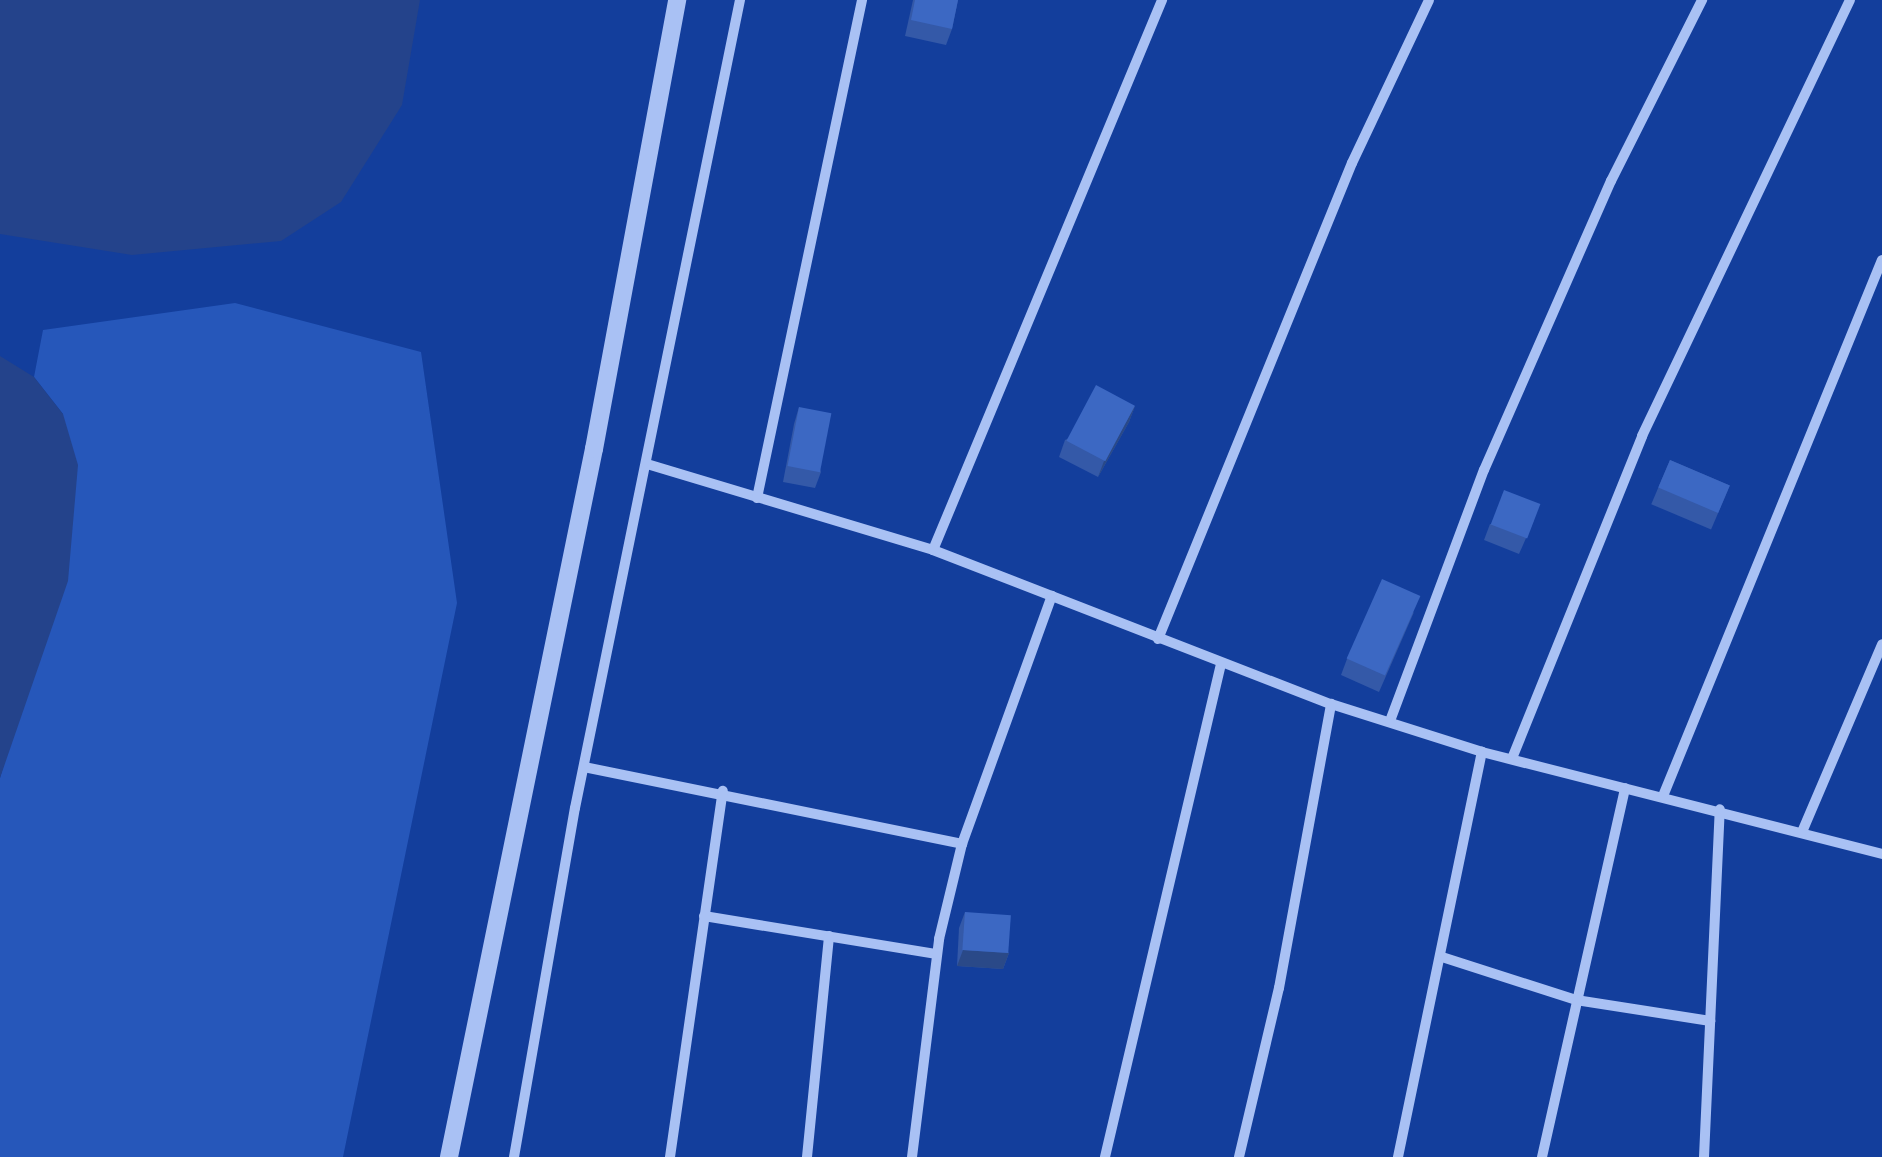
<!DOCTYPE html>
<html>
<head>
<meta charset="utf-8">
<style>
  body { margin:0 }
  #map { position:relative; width:1882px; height:1157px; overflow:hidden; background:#133e9c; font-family:"Golos Text",sans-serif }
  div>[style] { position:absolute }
  .green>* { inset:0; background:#2657ba }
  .water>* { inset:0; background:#24438b }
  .minor>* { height:10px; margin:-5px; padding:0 5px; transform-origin:5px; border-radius:5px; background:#a9c1f4 }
  .tertiary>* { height:18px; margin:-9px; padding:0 9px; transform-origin:9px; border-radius:9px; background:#a9c1f4 }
  .wall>* { inset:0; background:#3459a8; transform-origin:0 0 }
  .shaded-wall>* { inset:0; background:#2a4988 }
  .building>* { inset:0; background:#3c68c3; transform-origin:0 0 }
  span { translate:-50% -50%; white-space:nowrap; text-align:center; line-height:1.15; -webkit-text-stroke:8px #133e9c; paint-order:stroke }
</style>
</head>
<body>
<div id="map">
  <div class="green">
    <i style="clip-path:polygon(235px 303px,421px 352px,457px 603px,343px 1157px,0 1157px,0 778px,27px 685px,63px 414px,34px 377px,43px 330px)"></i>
  </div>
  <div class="water">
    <i style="clip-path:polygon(0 0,420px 0,402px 105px,341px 202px,281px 241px,132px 255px,0 234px)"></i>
    <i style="clip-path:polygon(0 356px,34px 377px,63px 414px,78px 465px,68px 581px,0 778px)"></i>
  </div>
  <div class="minor">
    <i style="left:647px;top:464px;width:299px;rotate:16.7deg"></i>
    <i style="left:933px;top:550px;width:427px;rotate:21.2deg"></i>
    <i style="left:1331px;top:704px;width:158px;rotate:17.6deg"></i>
    <i style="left:1482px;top:752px;width:413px;rotate:14.3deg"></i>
    <i style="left:757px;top:498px;width:509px;rotate:-78.09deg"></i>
    <i style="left:933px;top:550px;width:596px;rotate:-67.39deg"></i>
    <i style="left:1158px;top:639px;width:514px;rotate:-67.83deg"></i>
    <i style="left:1352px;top:163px;width:180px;rotate:-64.7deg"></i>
    <i style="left:1390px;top:721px;width:268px;rotate:-69.5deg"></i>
    <i style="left:1484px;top:470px;width:316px;rotate:-66.3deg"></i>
    <i style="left:1611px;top:181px;width:203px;rotate:-63.3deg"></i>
    <i style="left:1513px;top:756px;width:345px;rotate:-68deg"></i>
    <i style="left:1642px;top:436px;width:483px;rotate:-64.5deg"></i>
    <i style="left:584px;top:767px;width:386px;rotate:11.5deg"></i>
    <i style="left:1663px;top:796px;width:579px;rotate:-67.78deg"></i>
    <i style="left:1802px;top:832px;width:204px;rotate:-66.9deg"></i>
    <i style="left:704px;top:916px;width:236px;rotate:9.3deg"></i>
    <i style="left:1442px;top:957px;width:141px;rotate:17.8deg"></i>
    <i style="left:1576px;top:1000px;width:136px;rotate:8.9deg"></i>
    <i style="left:514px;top:1157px;width:354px;rotate:-80.1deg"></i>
    <i style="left:575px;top:808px;width:825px;rotate:-78.46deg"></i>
    <i style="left:670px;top:1157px;width:370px;rotate:-81.8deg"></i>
    <i style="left:807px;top:1157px;width:222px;rotate:-84.3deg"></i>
    <i style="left:912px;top:1157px;width:220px;rotate:-82.9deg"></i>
    <i style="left:939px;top:939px;width:98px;rotate:-76.4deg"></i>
    <i style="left:962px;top:844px;width:264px;rotate:-70.1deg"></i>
    <i style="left:1105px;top:1157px;width:506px;rotate:-76.76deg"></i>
    <i style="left:1239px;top:1157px;width:174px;rotate:-76.7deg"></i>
    <i style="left:1279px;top:988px;width:289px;rotate:-79.6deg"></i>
    <i style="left:1398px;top:1157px;width:414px;rotate:-78.3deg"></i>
    <i style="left:1542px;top:1157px;width:378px;rotate:-77.3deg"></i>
    <i style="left:1704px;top:1157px;width:348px;rotate:-87.4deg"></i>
  </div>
  <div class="tertiary">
    <i style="left:449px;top:1157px;width:723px;rotate:-78.43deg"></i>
    <i style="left:594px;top:449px;width:457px;rotate:-79.5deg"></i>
  </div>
  <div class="wall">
    <i style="clip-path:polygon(913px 0,958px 0,952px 29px,946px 45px,905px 36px)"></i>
    <i style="clip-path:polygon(1135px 406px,1129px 422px,1098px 477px,1059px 457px,1065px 440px)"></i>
    <i style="clip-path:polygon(799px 407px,821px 472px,815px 488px,783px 482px,794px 424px)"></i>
    <i style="left:1670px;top:460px;width:65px;height:48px;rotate:23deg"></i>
    <i style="clip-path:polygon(1534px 520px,1519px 554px,1484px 540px,1490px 524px)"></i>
    <i style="clip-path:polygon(1414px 612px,1379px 692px,1341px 675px,1347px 659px)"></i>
    <i style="clip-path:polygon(965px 912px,1009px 953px,1003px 969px,957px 966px,959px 928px)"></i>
  </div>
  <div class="shaded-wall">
    <i style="clip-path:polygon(1135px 406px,1129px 422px,1098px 477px,1104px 461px)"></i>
    <i style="clip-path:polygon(963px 950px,1009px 953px,1003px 969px,957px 966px)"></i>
  </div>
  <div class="building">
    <i style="clip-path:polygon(915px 0,958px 0,952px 29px,911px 20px)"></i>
    <i style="left:1096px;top:385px;width:44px;height:63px;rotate:28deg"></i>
    <i style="left:799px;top:407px;width:33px;height:60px;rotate:11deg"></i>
    <i style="left:1670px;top:460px;width:65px;height:30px;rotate:23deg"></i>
    <i style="left:1504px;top:490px;width:39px;height:37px;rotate:21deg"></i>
    <i style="left:1382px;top:579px;width:42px;height:87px;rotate:24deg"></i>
    <i style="left:965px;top:912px;width:46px;height:38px;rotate:4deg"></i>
  </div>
</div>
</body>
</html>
